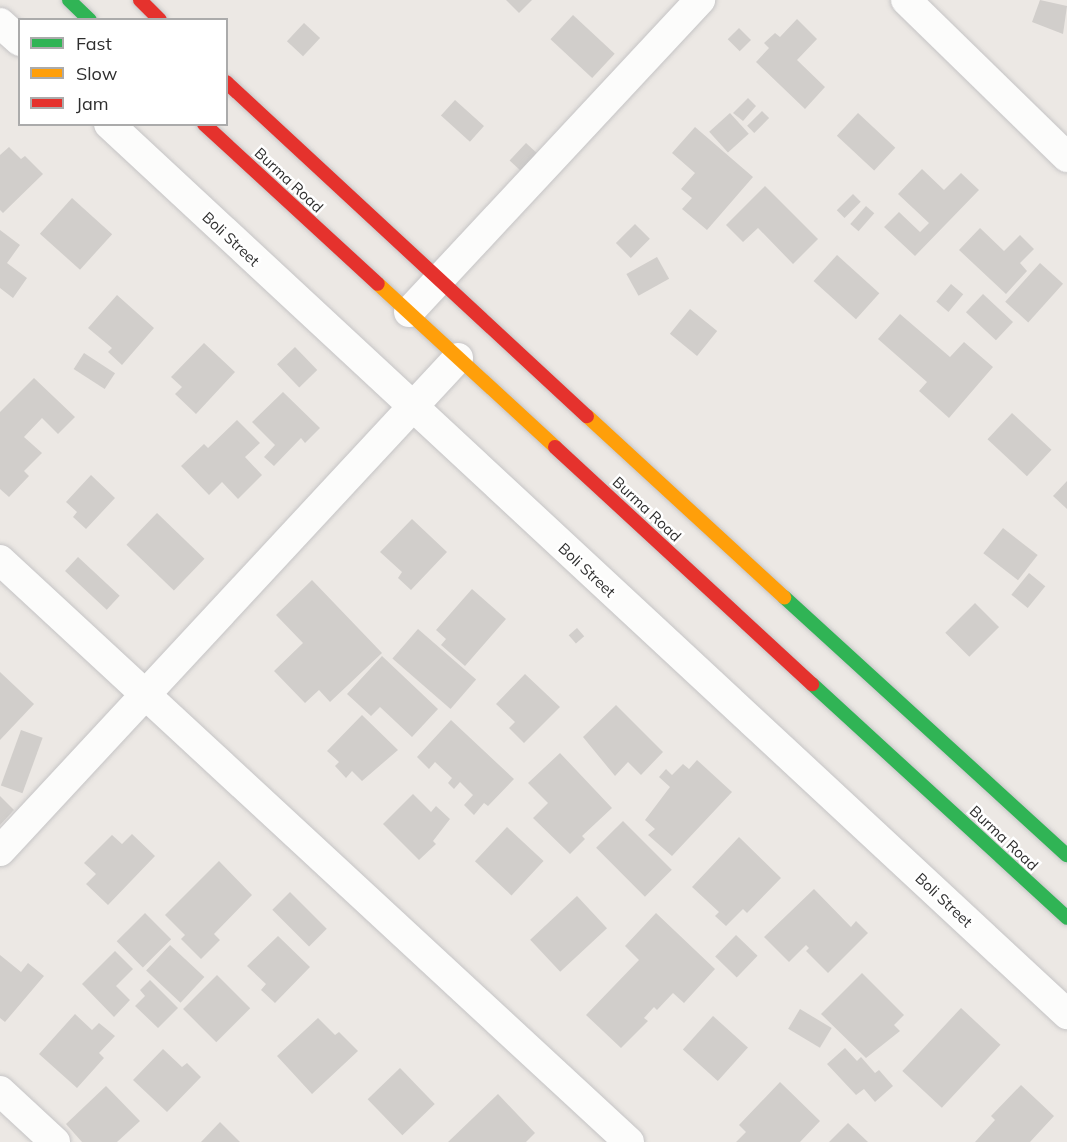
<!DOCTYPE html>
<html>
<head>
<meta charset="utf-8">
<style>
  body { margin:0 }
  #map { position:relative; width:1067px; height:1142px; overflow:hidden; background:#ece8e4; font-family:Mulish,sans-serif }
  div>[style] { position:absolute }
  .building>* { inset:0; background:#d1cecb; transform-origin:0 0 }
  .roads { filter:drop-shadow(0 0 2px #c5c4c5) drop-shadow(0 0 2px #c5c4c5) }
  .street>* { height:30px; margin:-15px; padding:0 15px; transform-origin:15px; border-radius:15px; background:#fcfcfb }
  .fast>* { height:14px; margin:-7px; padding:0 7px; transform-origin:7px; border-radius:7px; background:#30b455 }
  .slow>* { height:14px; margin:-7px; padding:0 7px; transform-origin:7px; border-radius:7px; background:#ff9f0a }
  .jam>* { height:14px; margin:-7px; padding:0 7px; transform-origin:7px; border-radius:7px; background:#e5322d }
  span { translate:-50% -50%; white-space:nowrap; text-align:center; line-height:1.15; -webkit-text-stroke:5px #fff; paint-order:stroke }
  .street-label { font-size:15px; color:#2e2e2e }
  .legend { position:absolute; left:18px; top:18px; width:210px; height:108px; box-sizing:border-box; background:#fff; border:2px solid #ababab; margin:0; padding:8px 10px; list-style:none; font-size:18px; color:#2e2e2e }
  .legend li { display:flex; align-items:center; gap:12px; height:30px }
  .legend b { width:30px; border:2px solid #ababab }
</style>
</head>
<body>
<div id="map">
  <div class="building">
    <i style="clip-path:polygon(506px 0,532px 0,519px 13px)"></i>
    <i style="clip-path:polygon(1040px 0,1067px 6px,1063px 34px,1032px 22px)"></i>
    <i style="left:573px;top:15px;width:57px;height:33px;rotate:43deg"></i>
    <i style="clip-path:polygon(797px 19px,817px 39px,797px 60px,825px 87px,805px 109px,756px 62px,769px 48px,764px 43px,775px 33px,780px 37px)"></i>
    <i style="left:304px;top:23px;width:22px;height:25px;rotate:43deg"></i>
    <i style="left:739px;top:28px;width:17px;height:16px;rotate:45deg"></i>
    <i style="clip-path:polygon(748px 98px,756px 106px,743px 121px,733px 113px)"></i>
    <i style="left:455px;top:100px;width:39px;height:21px;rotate:42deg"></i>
    <i style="left:762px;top:111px;width:10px;height:21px;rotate:45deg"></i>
    <i style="left:730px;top:113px;width:28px;height:28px;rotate:48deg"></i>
    <i style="left:858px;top:113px;width:51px;height:31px;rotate:43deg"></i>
    <i style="clip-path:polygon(695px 127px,753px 177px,707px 230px,682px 209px,692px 198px,681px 189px,695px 173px,672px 153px)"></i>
    <i style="left:526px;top:143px;width:21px;height:24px;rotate:43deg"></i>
    <i style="clip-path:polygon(9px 147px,21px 159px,25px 156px,43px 174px,3px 213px,0 210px,0 155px)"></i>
    <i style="clip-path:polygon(922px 169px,944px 190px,961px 173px,979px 190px,915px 256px,884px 227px,899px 212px,920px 232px,929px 223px,898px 194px)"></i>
    <i style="clip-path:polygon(765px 186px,818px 239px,793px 264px,758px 228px,743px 242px,726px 225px)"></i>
    <i style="left:853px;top:194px;width:11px;height:23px;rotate:45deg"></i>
    <i style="left:72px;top:198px;width:54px;height:48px;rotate:42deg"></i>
    <i style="left:866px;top:206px;width:11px;height:24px;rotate:41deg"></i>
    <i style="left:635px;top:224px;width:21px;height:27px;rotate:45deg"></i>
    <i style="clip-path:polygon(980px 228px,1004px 251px,1020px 235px,1034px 249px,1020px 263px,1027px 271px,1006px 294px,959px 250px)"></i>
    <i style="clip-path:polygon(0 230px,20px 245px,7px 263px,27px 278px,13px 298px,0 288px)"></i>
    <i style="left:837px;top:255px;width:57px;height:35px;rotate:42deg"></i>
    <i style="left:657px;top:257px;width:25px;height:35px;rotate:61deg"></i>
    <i style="left:1040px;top:263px;width:31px;height:52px;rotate:42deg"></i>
    <i style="left:951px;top:284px;width:16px;height:23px;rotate:40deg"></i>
    <i style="left:983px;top:294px;width:41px;height:25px;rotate:43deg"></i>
    <i style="clip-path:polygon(117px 295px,154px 328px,122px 365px,108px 352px,112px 348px,88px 328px)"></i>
    <i style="left:690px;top:309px;width:35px;height:32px;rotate:39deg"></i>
    <i style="clip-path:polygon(900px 314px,950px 357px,964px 342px,993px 367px,949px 418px,919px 391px,927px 382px,878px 339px)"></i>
    <i style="clip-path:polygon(204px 343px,235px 372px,196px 414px,175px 394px,182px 387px,171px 377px)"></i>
    <i style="left:295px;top:347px;width:32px;height:25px;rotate:46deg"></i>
    <i style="left:84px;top:353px;width:37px;height:19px;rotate:33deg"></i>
    <i style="clip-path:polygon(34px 378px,75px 417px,58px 434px,42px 418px,24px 437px,42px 453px,24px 471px,29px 476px,9px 497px,0 489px,0 412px)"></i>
    <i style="clip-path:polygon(283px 392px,320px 428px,305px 443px,301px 438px,274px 466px,264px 457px,275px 445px,252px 422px)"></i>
    <i style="left:1012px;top:413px;width:54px;height:36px;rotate:43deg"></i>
    <i style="clip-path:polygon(237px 420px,260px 443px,245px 457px,262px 475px,238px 499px,222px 482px,209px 495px,181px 466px,204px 444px,208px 448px)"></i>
    <i style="clip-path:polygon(91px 475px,115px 498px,86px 529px,73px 517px,77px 512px,66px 502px)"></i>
    <i style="clip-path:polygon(1067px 481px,1067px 509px,1053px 496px)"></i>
    <i style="left:157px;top:513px;width:66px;height:44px;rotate:44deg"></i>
    <i style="clip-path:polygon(412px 519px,447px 552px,411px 590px,398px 578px,402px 572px,380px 552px)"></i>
    <i style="left:1003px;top:528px;width:44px;height:32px;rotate:38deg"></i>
    <i style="left:78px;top:557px;width:57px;height:19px;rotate:43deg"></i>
    <i style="left:1029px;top:573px;width:21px;height:28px;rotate:39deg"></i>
    <i style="clip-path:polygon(312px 580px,382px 653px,330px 702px,319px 690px,305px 703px,274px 671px,303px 643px,276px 615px)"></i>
    <i style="clip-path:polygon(472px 589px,506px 619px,465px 666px,441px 645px,446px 639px,436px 630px)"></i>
    <i style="left:975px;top:603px;width:34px;height:42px;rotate:45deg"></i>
    <i style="left:577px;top:628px;width:11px;height:11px;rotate:49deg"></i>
    <i style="left:418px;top:629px;width:77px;height:39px;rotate:41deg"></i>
    <i style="clip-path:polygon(382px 656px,438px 709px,412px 737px,380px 707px,371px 716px,347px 694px)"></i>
    <i style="clip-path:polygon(0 672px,34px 704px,0 740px)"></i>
    <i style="clip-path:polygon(525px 674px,560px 707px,524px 743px,509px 728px,515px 722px,496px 704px)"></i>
    <i style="clip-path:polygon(616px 705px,663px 752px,641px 775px,628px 762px,615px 776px,583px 737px)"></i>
    <i style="clip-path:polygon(362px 715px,398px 750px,362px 781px,352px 771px,346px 778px,335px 766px,339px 762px,327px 751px)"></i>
    <i style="clip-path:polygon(451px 720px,514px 779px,488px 806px,484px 803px,474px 815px,464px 805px,473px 795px,460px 782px,454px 789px,448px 783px,452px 778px,435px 762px,429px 769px,417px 757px)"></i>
    <i style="left:21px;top:730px;width:23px;height:59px;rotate:20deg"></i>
    <i style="clip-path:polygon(560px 753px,612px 808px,582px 836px,585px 839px,570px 854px,533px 818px,548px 803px,528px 783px)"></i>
    <i style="clip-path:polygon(697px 760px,732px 792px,672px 856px,648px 835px,655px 829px,645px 820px,670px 787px,659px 777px,666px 769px,672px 775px,683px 764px,689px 769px)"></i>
    <i style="clip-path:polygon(413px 794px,431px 812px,436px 806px,450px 819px,433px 841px,436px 844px,419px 860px,383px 824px)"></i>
    <i style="clip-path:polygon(0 796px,14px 810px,0 825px)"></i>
    <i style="left:623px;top:821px;width:69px;height:38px;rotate:45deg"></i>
    <i style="left:507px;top:827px;width:50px;height:47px;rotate:43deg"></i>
    <i style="clip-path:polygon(132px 834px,155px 856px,108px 905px,86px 884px,96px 874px,84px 863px,112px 835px,122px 844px)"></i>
    <i style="clip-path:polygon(739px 837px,781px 878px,747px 913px,743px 909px,726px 926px,715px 916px,719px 912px,692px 887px)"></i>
    <i style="clip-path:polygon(219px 861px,252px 895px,214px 934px,220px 940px,201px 959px,181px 939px,185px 935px,165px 915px)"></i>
    <i style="clip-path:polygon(814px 889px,851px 927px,856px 921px,868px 933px,828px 973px,806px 951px,809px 948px,806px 945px,789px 962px,764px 937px)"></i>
    <i style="left:290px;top:892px;width:52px;height:25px;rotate:45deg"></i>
    <i style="left:577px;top:896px;width:44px;height:64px;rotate:47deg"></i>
    <i style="left:145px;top:913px;width:37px;height:40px;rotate:45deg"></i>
    <i style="clip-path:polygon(656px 913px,715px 969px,684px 1003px,673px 993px,657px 1010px,654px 1007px,644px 1018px,648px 1021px,621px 1048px,586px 1015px,639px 960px,625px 946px)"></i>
    <i style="left:736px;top:935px;width:30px;height:30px;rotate:44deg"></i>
    <i style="clip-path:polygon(278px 936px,310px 967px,275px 1003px,261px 990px,266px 984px,247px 966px)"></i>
    <i style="left:170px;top:945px;width:47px;height:35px;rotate:43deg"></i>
    <i style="clip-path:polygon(115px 951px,133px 969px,116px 986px,130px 1000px,114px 1017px,82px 984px)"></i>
    <i style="clip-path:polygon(0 955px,21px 972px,28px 963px,44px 976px,5px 1022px,0 1018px)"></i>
    <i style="clip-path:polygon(862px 973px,904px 1015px,894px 1025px,900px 1031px,866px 1058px,821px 1014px)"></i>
    <i style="left:217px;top:975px;width:47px;height:48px;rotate:45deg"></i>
    <i style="clip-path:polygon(150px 980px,178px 1008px,158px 1028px,135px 1006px,145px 996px,140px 990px)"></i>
    <i style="left:961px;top:1008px;width:54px;height:86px;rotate:43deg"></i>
    <i style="left:800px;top:1009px;width:37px;height:23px;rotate:31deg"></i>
    <i style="clip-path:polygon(75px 1014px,92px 1030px,99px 1023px,115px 1036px,99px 1053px,104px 1058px,77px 1088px,39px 1054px)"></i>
    <i style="left:713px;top:1016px;width:47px;height:45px;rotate:42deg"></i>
    <i style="clip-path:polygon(318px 1018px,335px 1035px,339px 1032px,358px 1051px,312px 1094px,277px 1056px)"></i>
    <i style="clip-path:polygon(845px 1048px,857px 1061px,861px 1057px,875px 1073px,879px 1070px,893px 1086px,875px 1102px,864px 1089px,856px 1095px,827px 1064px)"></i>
    <i style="clip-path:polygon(163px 1049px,182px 1067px,187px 1063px,201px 1077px,167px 1112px,133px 1080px)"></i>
    <i style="left:400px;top:1068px;width:50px;height:45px;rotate:46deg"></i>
    <i style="clip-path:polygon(780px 1082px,820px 1121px,800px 1142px,736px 1142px,746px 1132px,739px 1125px)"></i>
    <i style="clip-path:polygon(1021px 1085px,1054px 1116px,1030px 1142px,975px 1142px,995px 1120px,991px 1116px)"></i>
    <i style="clip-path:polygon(106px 1086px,140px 1121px,117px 1142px,82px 1142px,66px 1124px)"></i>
    <i style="clip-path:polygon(498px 1094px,535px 1133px,526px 1142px,448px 1142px)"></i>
    <i style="clip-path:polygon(220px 1122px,240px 1142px,201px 1142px)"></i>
    <i style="clip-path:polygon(848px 1123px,868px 1142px,829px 1142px)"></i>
  </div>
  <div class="roads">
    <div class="street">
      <i style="left:906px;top:0;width:225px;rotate:44.3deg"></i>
      <i style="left:0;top:23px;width:27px;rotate:42deg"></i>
      <i style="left:109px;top:124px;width:1308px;rotate:42.89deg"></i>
      <i style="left:409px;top:312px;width:427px;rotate:-47deg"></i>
      <i style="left:0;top:560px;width:857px;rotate:42.78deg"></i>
      <i style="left:0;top:851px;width:673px;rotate:-47.11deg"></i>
      <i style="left:0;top:1091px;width:75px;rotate:42.8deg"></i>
    </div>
    <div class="fast">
      <i style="left:69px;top:0;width:29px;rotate:44deg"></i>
      <i style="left:784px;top:597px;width:383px;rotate:42.4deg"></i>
      <i style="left:812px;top:684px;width:346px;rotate:42.5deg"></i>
    </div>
    <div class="slow">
      <i style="left:378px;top:284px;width:241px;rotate:42.6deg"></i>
      <i style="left:587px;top:416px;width:268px;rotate:42.6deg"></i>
    </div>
    <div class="jam">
      <i style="left:140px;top:0;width:28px;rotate:45deg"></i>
      <i style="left:226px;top:82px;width:492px;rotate:42.8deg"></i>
      <i style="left:204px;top:124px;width:236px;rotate:42.6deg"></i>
      <i style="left:555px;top:447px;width:350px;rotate:42.7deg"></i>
    </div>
  </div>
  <div class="street-label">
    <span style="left:289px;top:180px;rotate:43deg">Burma Road</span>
    <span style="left:231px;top:239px;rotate:43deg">Boli Street</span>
    <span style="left:647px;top:509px;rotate:43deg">Burma Road</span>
    <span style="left:587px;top:570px;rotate:43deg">Boli Street</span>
    <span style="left:1004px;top:838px;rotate:43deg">Burma Road</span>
    <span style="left:944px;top:900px;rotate:43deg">Boli Street</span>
  </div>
  <ul class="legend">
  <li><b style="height:8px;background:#30b455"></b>Fast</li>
  <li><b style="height:8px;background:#ff9f0a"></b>Slow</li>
  <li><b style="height:8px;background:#e5322d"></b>Jam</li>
  </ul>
</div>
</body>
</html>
